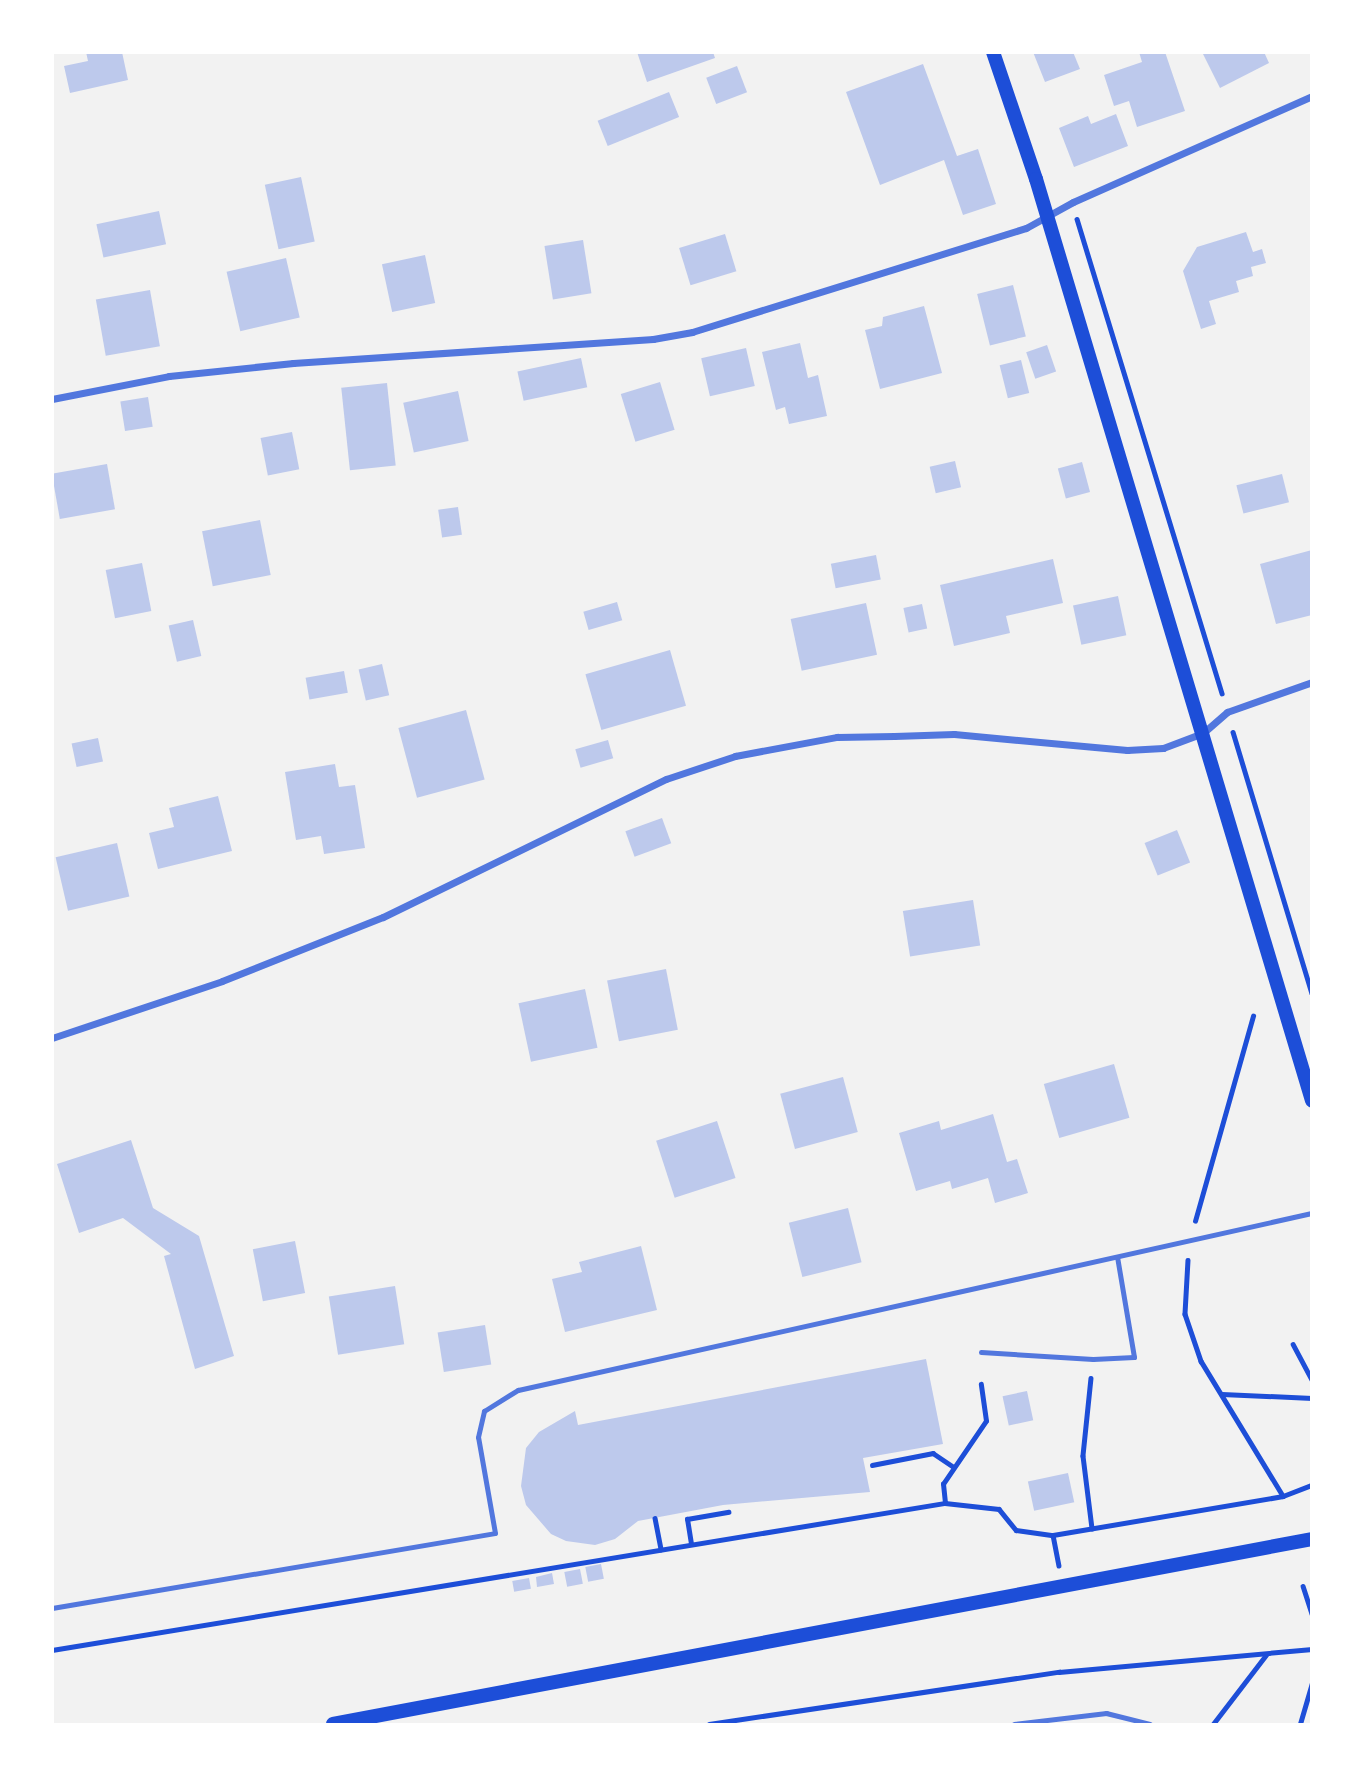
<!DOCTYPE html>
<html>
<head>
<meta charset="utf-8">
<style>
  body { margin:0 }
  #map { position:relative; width:1364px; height:1777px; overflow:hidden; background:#f2f2f2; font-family:Merriweather,serif }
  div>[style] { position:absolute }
  .building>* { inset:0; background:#bdc9ec; transform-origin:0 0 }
  .path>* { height:4.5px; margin:-2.25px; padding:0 2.25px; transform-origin:2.25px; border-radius:2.25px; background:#1d4ed8 }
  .service>* { height:5px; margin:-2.5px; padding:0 2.5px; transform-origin:2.5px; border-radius:2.5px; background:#5277de }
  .minor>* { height:7px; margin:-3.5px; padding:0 3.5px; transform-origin:3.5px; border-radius:3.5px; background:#5277de }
  .secondary>* { height:14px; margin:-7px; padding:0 7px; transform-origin:7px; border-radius:7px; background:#1d4ed8 }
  span { translate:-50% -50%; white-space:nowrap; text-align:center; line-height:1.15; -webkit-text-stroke:7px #fff; paint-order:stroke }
  .frame { position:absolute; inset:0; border:54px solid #fff; pointer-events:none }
</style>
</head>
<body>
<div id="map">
  <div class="building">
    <i style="clip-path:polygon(86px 52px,122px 52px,128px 80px,70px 93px,64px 66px,88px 61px)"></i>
    <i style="clip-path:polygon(637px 52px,713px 52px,715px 58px,647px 82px)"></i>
    <i style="clip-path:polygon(1033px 52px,1073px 52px,1080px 69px,1045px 82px)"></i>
    <i style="clip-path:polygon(1139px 52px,1165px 52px,1185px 111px,1137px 127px,1129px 101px,1114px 106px,1104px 75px,1142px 62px)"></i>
    <i style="clip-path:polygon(1202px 52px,1264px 52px,1269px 63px,1220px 88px)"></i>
    <i style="clip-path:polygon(923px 64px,957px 156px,978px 149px,996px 204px,963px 215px,944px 160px,880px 185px,846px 92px)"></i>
    <i style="left:737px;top:66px;width:28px;height:33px;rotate:69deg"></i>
    <i style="left:669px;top:92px;width:27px;height:77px;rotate:68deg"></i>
    <i style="clip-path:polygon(1116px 114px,1128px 146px,1074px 167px,1059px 128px,1088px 116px,1091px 124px)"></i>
    <i style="left:301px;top:177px;width:66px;height:37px;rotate:78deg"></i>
    <i style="left:159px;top:211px;width:34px;height:64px;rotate:78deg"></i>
    <i style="clip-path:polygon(1246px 232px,1253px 252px,1262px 249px,1266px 263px,1251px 267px,1253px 276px,1236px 281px,1239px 292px,1209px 301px,1216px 324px,1201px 329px,1183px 271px,1197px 247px)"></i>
    <i style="left:725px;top:234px;width:39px;height:48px;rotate:73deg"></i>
    <i style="left:583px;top:240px;width:54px;height:39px;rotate:81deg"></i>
    <i style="left:425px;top:255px;width:49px;height:44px;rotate:78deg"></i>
    <i style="left:286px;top:258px;width:61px;height:61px;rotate:77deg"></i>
    <i style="left:1013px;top:285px;width:53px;height:37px;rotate:76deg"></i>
    <i style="left:150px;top:290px;width:57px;height:55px;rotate:80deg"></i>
    <i style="clip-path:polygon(924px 306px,942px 373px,880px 389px,865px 330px,882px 326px,883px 317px)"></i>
    <i style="clip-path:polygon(800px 343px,808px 378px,818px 375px,827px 416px,789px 424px,785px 407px,776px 410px,762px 352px)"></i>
    <i style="left:1047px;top:345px;width:28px;height:22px;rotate:71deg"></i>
    <i style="left:746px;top:348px;width:39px;height:46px;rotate:77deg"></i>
    <i style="left:581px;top:358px;width:30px;height:65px;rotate:78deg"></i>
    <i style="left:1021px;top:360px;width:34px;height:22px;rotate:76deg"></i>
    <i style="left:660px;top:382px;width:50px;height:41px;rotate:73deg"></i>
    <i style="left:387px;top:383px;width:83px;height:46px;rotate:84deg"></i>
    <i style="left:458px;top:391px;width:51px;height:56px;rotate:78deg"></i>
    <i style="left:148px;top:397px;width:30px;height:28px;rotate:81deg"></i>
    <i style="left:292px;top:432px;width:38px;height:32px;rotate:79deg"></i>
    <i style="left:955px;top:461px;width:27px;height:26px;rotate:77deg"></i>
    <i style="left:1082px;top:462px;width:31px;height:25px;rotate:75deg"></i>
    <i style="left:107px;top:464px;width:46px;height:56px;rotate:80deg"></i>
    <i style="left:1282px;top:474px;width:29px;height:47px;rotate:76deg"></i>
    <i style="left:458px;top:507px;width:28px;height:20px;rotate:82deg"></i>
    <i style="left:260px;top:520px;width:56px;height:59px;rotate:79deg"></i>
    <i style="clip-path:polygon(1312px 550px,1312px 615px,1276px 624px,1260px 564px)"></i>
    <i style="left:876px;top:555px;width:25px;height:46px;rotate:79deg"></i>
    <i style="clip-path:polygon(1053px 559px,1063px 603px,1006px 616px,1010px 633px,954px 646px,940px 585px)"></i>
    <i style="left:142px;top:563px;width:49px;height:37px;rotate:79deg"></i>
    <i style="left:1118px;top:596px;width:40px;height:46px;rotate:78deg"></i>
    <i style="left:617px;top:602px;width:19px;height:35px;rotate:74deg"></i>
    <i style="left:866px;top:603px;width:53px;height:77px;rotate:78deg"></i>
    <i style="left:922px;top:604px;width:25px;height:19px;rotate:78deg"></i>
    <i style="left:193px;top:620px;width:37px;height:25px;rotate:77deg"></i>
    <i style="left:670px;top:650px;width:58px;height:88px;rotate:74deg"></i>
    <i style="left:382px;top:664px;width:32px;height:24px;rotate:77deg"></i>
    <i style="left:344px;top:671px;width:22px;height:39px;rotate:80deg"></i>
    <i style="left:466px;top:710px;width:72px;height:70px;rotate:75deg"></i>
    <i style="left:98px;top:738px;width:24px;height:27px;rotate:78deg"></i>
    <i style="left:608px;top:740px;width:19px;height:34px;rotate:74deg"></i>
    <i style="clip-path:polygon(335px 764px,339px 787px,355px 785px,365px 848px,324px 854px,321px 836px,296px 840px,285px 772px)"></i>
    <i style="clip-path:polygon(218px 796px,232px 851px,158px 869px,149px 833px,174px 827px,169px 808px)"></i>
    <i style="left:662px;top:818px;width:27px;height:39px;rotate:70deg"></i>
    <i style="left:1177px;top:830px;width:35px;height:35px;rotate:68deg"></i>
    <i style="left:117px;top:843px;width:55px;height:63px;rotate:77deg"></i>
    <i style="left:973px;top:900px;width:46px;height:71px;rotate:81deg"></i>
    <i style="left:666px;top:969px;width:62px;height:60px;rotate:79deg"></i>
    <i style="left:585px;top:989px;width:60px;height:68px;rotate:78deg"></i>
    <i style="left:1114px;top:1064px;width:56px;height:73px;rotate:74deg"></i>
    <i style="left:843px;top:1077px;width:57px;height:65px;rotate:75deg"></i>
    <i style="clip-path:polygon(993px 1114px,1007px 1162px,1017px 1159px,1028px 1193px,995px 1203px,988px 1178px,952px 1189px,950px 1181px,916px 1191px,899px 1133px,939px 1121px,941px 1130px)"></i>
    <i style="left:717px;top:1121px;width:60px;height:64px;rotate:72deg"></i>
    <i style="clip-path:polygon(131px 1140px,153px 1208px,199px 1236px,234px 1356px,195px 1369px,164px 1256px,171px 1254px,123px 1218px,79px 1233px,57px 1164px)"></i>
    <i style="left:848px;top:1208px;width:56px;height:61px;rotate:76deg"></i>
    <i style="left:295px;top:1241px;width:53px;height:43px;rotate:79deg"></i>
    <i style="clip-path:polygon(641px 1246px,657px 1310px,565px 1332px,552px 1279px,582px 1272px,579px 1262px)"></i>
    <i style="left:395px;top:1286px;width:59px;height:67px;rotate:81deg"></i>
    <i style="left:485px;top:1325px;width:40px;height:48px;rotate:81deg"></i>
    <i style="clip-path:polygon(926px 1359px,943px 1444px,863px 1458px,870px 1492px,723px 1505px,638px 1521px,615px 1539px,595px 1545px,566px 1541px,551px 1534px,526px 1505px,521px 1486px,526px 1448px,539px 1432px,575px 1411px,578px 1425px)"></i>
    <i style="left:1027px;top:1391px;width:30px;height:25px;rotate:78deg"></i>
    <i style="left:1068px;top:1473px;width:30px;height:41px;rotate:78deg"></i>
    <i style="left:601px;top:1564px;width:15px;height:16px;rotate:79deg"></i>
    <i style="left:580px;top:1569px;width:15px;height:16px;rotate:79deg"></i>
    <i style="clip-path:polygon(552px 1573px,554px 1584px,537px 1587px,536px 1577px)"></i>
    <i style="left:529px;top:1578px;width:11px;height:17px;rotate:80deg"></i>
  </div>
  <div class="path">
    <i style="left:1077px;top:219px;width:496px;rotate:73deg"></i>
    <i style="left:1233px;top:732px;width:273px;rotate:73.2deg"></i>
    <i style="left:1195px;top:1221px;width:213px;rotate:-74.2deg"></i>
    <i style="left:1188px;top:1260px;width:54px;rotate:93.2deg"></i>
    <i style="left:1185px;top:1314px;width:50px;rotate:71.2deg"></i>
    <i style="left:1201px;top:1361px;width:158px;rotate:58.7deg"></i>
    <i style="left:1293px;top:1344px;width:40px;rotate:62deg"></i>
    <i style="left:1091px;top:1378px;width:78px;rotate:95.9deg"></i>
    <i style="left:1083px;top:1456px;width:73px;rotate:82.9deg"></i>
    <i style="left:1222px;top:1394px;width:90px;rotate:2.5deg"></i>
    <i style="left:872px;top:1465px;width:62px;rotate:-11.1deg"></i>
    <i style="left:933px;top:1453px;width:25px;rotate:34deg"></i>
    <i style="left:945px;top:1503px;width:19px;rotate:-96deg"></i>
    <i style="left:943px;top:1484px;width:76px;rotate:-55.7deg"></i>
    <i style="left:986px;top:1421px;width:37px;rotate:-98deg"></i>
    <i style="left:655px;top:1518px;width:32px;rotate:79deg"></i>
    <i style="left:1053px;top:1535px;width:31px;rotate:79deg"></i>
    <i style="left:691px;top:1544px;width:25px;rotate:-99deg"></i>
    <i style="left:687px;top:1519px;width:42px;rotate:-9.7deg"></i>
    <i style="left:1303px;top:1586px;width:29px;rotate:72deg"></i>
    <i style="left:52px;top:1650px;width:905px;rotate:-9.35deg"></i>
    <i style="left:945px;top:1503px;width:54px;rotate:6.3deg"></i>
    <i style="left:999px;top:1509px;width:27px;rotate:51deg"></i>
    <i style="left:1016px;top:1530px;width:37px;rotate:8deg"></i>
    <i style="left:1053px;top:1535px;width:233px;rotate:-9.6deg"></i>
    <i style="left:1283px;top:1496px;width:31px;rotate:-21deg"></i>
    <i style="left:709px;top:1724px;width:354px;rotate:-8.5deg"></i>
    <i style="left:1059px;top:1672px;width:254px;rotate:-5.2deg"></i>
    <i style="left:1213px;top:1724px;width:87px;rotate:-52.5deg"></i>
    <i style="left:1300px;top:1724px;width:43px;rotate:-73.7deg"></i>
  </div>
  <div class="service">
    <i style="left:981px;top:1352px;width:112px;rotate:3.6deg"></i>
    <i style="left:1093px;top:1359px;width:41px;rotate:-2.8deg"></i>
    <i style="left:1134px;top:1357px;width:101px;rotate:-99.6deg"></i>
    <i style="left:52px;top:1608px;width:449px;rotate:-9.6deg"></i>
    <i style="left:495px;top:1533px;width:97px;rotate:-100deg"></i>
    <i style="left:478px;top:1437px;width:27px;rotate:-77deg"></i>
    <i style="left:484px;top:1411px;width:40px;rotate:-32deg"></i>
    <i style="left:518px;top:1390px;width:813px;rotate:-12.57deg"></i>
    <i style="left:1014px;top:1724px;width:93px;rotate:-6.8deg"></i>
    <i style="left:1106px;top:1713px;width:45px;rotate:14deg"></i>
  </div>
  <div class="minor">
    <i style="left:52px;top:399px;width:119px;rotate:-11.1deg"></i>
    <i style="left:169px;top:376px;width:125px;rotate:-6deg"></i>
    <i style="left:293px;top:363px;width:361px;rotate:-3.8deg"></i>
    <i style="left:653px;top:339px;width:40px;rotate:-10deg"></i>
    <i style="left:692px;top:332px;width:350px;rotate:-17.3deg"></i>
    <i style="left:1026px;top:228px;width:54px;rotate:-29deg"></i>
    <i style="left:1073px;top:202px;width:261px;rotate:-23.9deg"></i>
    <i style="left:52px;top:1038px;width:179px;rotate:-18.5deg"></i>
    <i style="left:222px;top:981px;width:173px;rotate:-21.7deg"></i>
    <i style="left:383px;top:917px;width:315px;rotate:-26deg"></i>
    <i style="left:666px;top:779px;width:73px;rotate:-18.4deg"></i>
    <i style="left:735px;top:756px;width:104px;rotate:-10.6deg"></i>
    <i style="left:837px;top:737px;width:57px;rotate:-1deg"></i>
    <i style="left:894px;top:736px;width:60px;rotate:-1.9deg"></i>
    <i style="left:954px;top:734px;width:174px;rotate:5.3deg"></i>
    <i style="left:1127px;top:750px;width:36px;rotate:-3deg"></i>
    <i style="left:1163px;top:748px;width:43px;rotate:-20.6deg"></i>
    <i style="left:1203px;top:733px;width:32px;rotate:-41deg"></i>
    <i style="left:1227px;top:712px;width:90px;rotate:-19.4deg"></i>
  </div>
  <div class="secondary">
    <i style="left:993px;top:52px;width:134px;rotate:71.3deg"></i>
    <i style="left:1036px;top:179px;width:962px;rotate:73.33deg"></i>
    <i style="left:333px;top:1724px;width:996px;rotate:-10.7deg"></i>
  </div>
  <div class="frame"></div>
</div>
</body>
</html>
